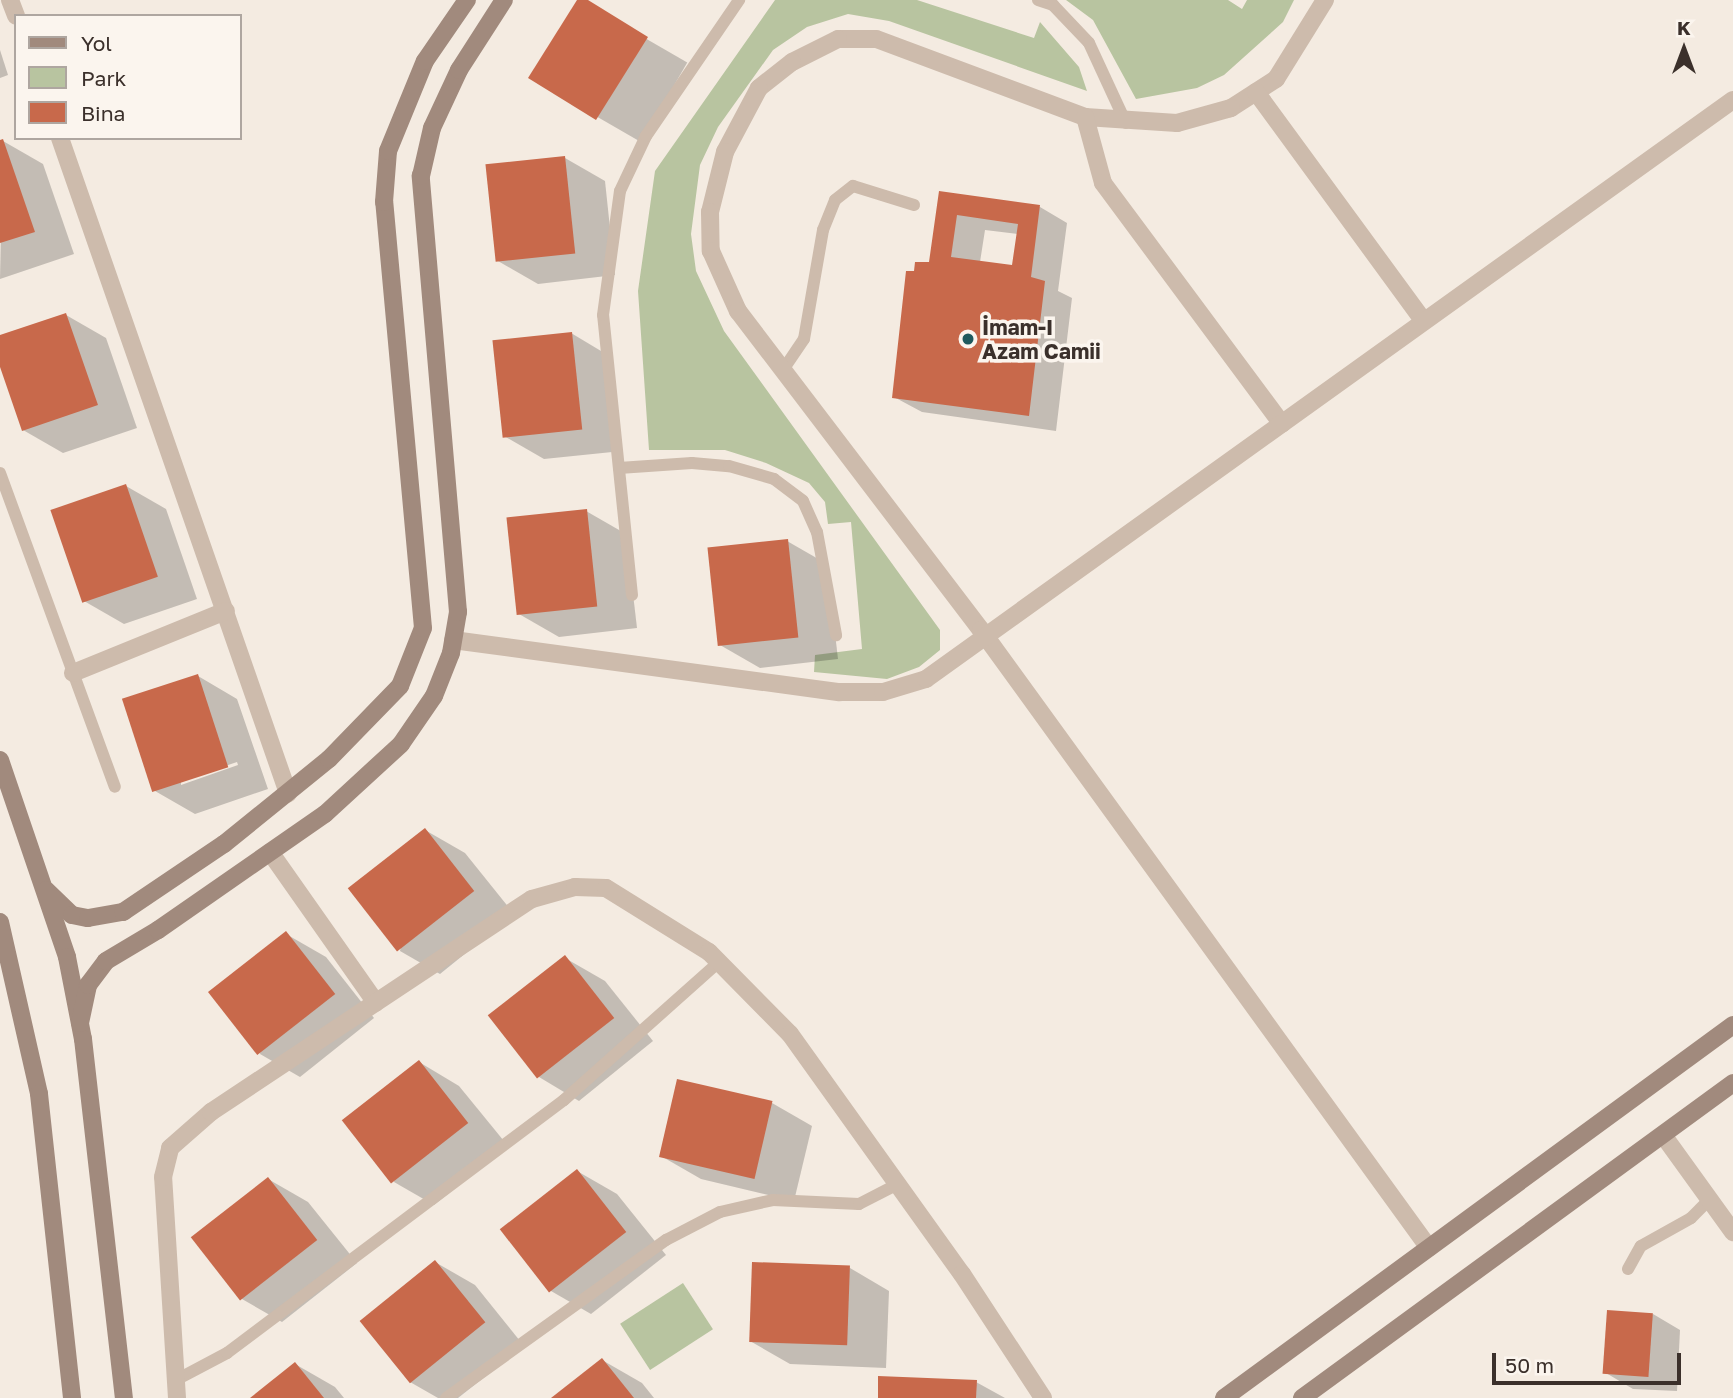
<!DOCTYPE html>
<html>
<head>
<meta charset="utf-8">
<style>
  body { margin:0 }
  #map { position:relative; width:1733px; height:1398px; overflow:hidden; background:#f4ebe1; font-family:"Golos Text",sans-serif }
  div>[style] { position:absolute }
  .green>* { inset:0; background:#b8c4a0; transform-origin:0 0 }
  .shadow>* { inset:0; background:#0003; transform-origin:0 0 }
  .building>* { inset:0; background:#c8694b; transform-origin:0 0 }
  .lane>* { height:12px; margin:-6px; padding:0 6px; transform-origin:6px; border-radius:6px; background:#cdbbac }
  .street>* { height:18px; margin:-9px; padding:0 9px; transform-origin:9px; border-radius:9px; background:#cdbbac }
  .secondary>* { height:18px; margin:-9px; padding:0 9px; transform-origin:9px; border-radius:9px; background:#a18a7d }
  .dots>* { width:19px; height:19px; translate:-50% -50%; box-sizing:border-box; border:4px solid #fbf5ee; border-radius:50% }
  span { translate:-50% -50%; white-space:nowrap; text-align:center; line-height:1.15; -webkit-text-stroke:7px #fbf5ee; paint-order:stroke }
  .poi-label { font-size:21px; color:#3b302b; font-weight:700 }
  .left { translate:0 -50%; text-align:left }
  .legend { position:absolute; left:14px; top:14px; width:228px; height:126px; box-sizing:border-box; background:#fbf5ee; border:2px solid #aea6a0; margin:0; padding:9px 12px; list-style:none; font-size:21px; color:#3b302b }
  .legend li { display:flex; align-items:center; gap:14px; height:35px }
  .legend b { width:35px; border:2px solid #aea6a0 }
  .north { position:absolute; left:1649px; top:14px; width:70px; height:70px; -webkit-text-stroke:5px #fbf5ee; paint-order:stroke; rotate:0deg; font-size:19px; font-weight:700; line-height:28px; text-align:center; color:#3b302b }
  .north::after { content:''; display:block; margin:auto; width:24px; height:32px; background:#3b302b; clip-path:polygon(50% 0,100% 100%,50% 72%,0 100%) }
  .scale { position:absolute; left:1492px; top:1353px; width:189px; height:32px; box-sizing:border-box; border:4px solid #3b302b; border-top:0; padding-left:9px; font-size:21px; line-height:24px; white-space:nowrap; color:#3b302b; -webkit-text-stroke:5px #fbf5ee; paint-order:stroke }
</style>
</head>
<body>
<div id="map">
  <div class="green">
    <i style="clip-path:polygon(775px 0,917px 0,1034px 38px,1040px 22px,1079px 67px,1087px 91px,889px 21px,848px 14px,807px 27px,773px 50px,718px 127px,700px 165px,691px 234px,696px 271px,724px 331px,940px 630px,940px 650px,919px 667px,887px 679px,814px 672px,815px 655px,862px 649px,851px 522px,828px 524px,825px 502px,809px 483px,766px 463px,725px 450px,649px 450px,638px 291px,655px 171px)"></i>
    <i style="clip-path:polygon(1066px 0,1228px 0,1242px 9px,1247px 0,1294px 0,1283px 22px,1224px 75px,1197px 88px,1136px 99px,1093px 20px)"></i>
    <i style="left:683px;top:1283px;width:55px;height:75px;rotate:57deg"></i>
  </div>
  <div class="shadow">
    <i style="left:579px;top:0;width:125px;height:92px;rotate:30deg"></i>
    <i style="clip-path:polygon(0 50px,8px 75px,0 78px)"></i>
    <i style="clip-path:polygon(3px 141px,43px 164px,74px 254px,0 279px)"></i>
    <i style="clip-path:polygon(565px 158px,605px 181px,615px 275px,538px 284px,498px 261px)"></i>
    <i style="clip-path:polygon(evenodd,940px 193px,1040px 207px,1067px 223px,1058px 291px,1072px 298px,1056px 431px,922px 412px,894px 397px,931px 264px,940px 193px,985px 230px,1018px 234px,1013px 267px,980px 262px,985px 230px)"></i>
    <i style="clip-path:polygon(66px 315px,106px 338px,137px 428px,63px 453px,23px 430px,0 361px,0 337px)"></i>
    <i style="clip-path:polygon(571px 333px,611px 357px,622px 451px,544px 459px,504px 436px)"></i>
    <i style="clip-path:polygon(126px 486px,166px 509px,197px 599px,124px 624px,84px 601px)"></i>
    <i style="clip-path:polygon(586px 511px,626px 534px,637px 628px,559px 637px,519px 614px)"></i>
    <i style="clip-path:polygon(787px 541px,827px 564px,838px 659px,760px 668px,720px 645px)"></i>
    <i style="clip-path:polygon(evenodd,198px 676px,237px 699px,268px 789px,195px 814px,155px 791px,198px 676px,237px 762px,238px 765px,181px 785px,181px 781px,237px 762px)"></i>
    <i style="clip-path:polygon(425px 830px,465px 853px,514px 914px,440px 974px,400px 951px)"></i>
    <i style="clip-path:polygon(286px 934px,326px 957px,374px 1018px,300px 1077px,260px 1054px)"></i>
    <i style="clip-path:polygon(565px 958px,605px 981px,653px 1041px,579px 1101px,539px 1077px)"></i>
    <i style="clip-path:polygon(419px 1062px,459px 1086px,508px 1146px,434px 1205px,394px 1182px)"></i>
    <i style="clip-path:polygon(772px 1103px,812px 1126px,794px 1201px,701px 1179px,661px 1156px)"></i>
    <i style="clip-path:polygon(577px 1171px,617px 1194px,666px 1255px,591px 1314px,551px 1291px,503px 1230px)"></i>
    <i style="clip-path:polygon(268px 1179px,308px 1202px,357px 1263px,282px 1322px,242px 1299px)"></i>
    <i style="clip-path:polygon(435px 1262px,475px 1285px,524px 1346px,458px 1398px,438px 1398px,410px 1382px,361px 1321px)"></i>
    <i style="clip-path:polygon(850px 1268px,889px 1291px,886px 1368px,790px 1364px,750px 1341px)"></i>
    <i style="clip-path:polygon(1653px 1314px,1680px 1330px,1677px 1391px,1633px 1389px,1606px 1373px)"></i>
    <i style="clip-path:polygon(602px 1360px,642px 1383px,654px 1398px,554px 1398px)"></i>
    <i style="clip-path:polygon(295px 1364px,335px 1387px,344px 1398px,253px 1398px)"></i>
    <i style="clip-path:polygon(976px 1382px,1005px 1398px,879px 1398px)"></i>
  </div>
  <div class="building">
    <i style="clip-path:polygon(577px 0,588px 0,648px 37px,596px 120px,528px 78px)"></i>
    <i style="clip-path:polygon(3px 139px,35px 232px,0 243px,0 140px)"></i>
    <i style="left:565px;top:156px;width:98px;height:80px;rotate:84deg"></i>
    <i style="clip-path:polygon(evenodd,939px 191px,1040px 205px,1031px 277px,1045px 281px,1029px 416px,892px 398px,906px 271px,914px 271px,915px 262px,929px 262px,939px 191px,957px 215px,1018px 224px,1012px 265px,951px 257px,957px 215px)"></i>
    <i style="clip-path:polygon(66px 313px,98px 405px,22px 431px,0 367px,0 335px)"></i>
    <i style="left:572px;top:332px;width:98px;height:80px;rotate:84deg"></i>
    <i style="left:126px;top:484px;width:98px;height:80px;rotate:71deg"></i>
    <i style="left:587px;top:509px;width:98px;height:81px;rotate:84deg"></i>
    <i style="left:788px;top:539px;width:99px;height:81px;rotate:84deg"></i>
    <i style="left:198px;top:674px;width:98px;height:80px;rotate:72deg"></i>
    <i style="left:425px;top:828px;width:80px;height:98px;rotate:52deg"></i>
    <i style="left:286px;top:931px;width:80px;height:99px;rotate:52deg"></i>
    <i style="left:565px;top:955px;width:80px;height:98px;rotate:52deg"></i>
    <i style="left:419px;top:1060px;width:80px;height:98px;rotate:52deg"></i>
    <i style="left:677px;top:1079px;width:98px;height:80px;rotate:13deg"></i>
    <i style="left:577px;top:1169px;width:80px;height:98px;rotate:52deg"></i>
    <i style="left:268px;top:1177px;width:80px;height:98px;rotate:52deg"></i>
    <i style="left:435px;top:1260px;width:80px;height:97px;rotate:51deg"></i>
    <i style="left:752px;top:1262px;width:98px;height:80px;rotate:2deg"></i>
    <i style="left:1607px;top:1310px;width:46px;height:64px;rotate:4deg"></i>
    <i style="clip-path:polygon(602px 1358px,634px 1398px,551px 1398px)"></i>
    <i style="clip-path:polygon(295px 1362px,324px 1398px,250px 1398px)"></i>
    <i style="clip-path:polygon(878px 1376px,977px 1380px,976px 1398px,878px 1398px)"></i>
  </div>
  <div class="lane">
    <i style="left:1038px;top:0;width:16px;rotate:18deg"></i>
    <i style="left:1053px;top:5px;width:52px;rotate:46.5deg"></i>
    <i style="left:1089px;top:43px;width:88px;rotate:65.2deg"></i>
    <i style="left:783px;top:370px;width:37px;rotate:-56deg"></i>
    <i style="left:804px;top:339px;width:111px;rotate:-80.1deg"></i>
    <i style="left:823px;top:230px;width:32px;rotate:-68deg"></i>
    <i style="left:835px;top:200px;width:23px;rotate:-38deg"></i>
    <i style="left:853px;top:186px;width:64px;rotate:17.3deg"></i>
    <i style="left:619px;top:468px;width:73px;rotate:-3.9deg"></i>
    <i style="left:692px;top:463px;width:37px;rotate:5deg"></i>
    <i style="left:729px;top:466px;width:47px;rotate:16.1deg"></i>
    <i style="left:774px;top:479px;width:36px;rotate:37deg"></i>
    <i style="left:803px;top:501px;width:34px;rotate:66deg"></i>
    <i style="left:817px;top:532px;width:105px;rotate:79.5deg"></i>
    <i style="left:0;top:473px;width:334px;rotate:69.9deg"></i>
    <i style="left:632px;top:595px;width:281px;rotate:-95.9deg"></i>
    <i style="left:603px;top:315px;width:125px;rotate:-82.2deg"></i>
    <i style="left:620px;top:191px;width:61px;rotate:-64.7deg"></i>
    <i style="left:646px;top:136px;width:165px;rotate:-55.6deg"></i>
    <i style="left:1628px;top:1269px;width:26px;rotate:-61deg"></i>
    <i style="left:1641px;top:1246px;width:57px;rotate:-29.2deg"></i>
    <i style="left:1691px;top:1218px;width:25px;rotate:-45deg"></i>
    <i style="left:176px;top:1380px;width:58px;rotate:-27.9deg"></i>
    <i style="left:227px;top:1353px;width:421px;rotate:-36.9deg"></i>
    <i style="left:564px;top:1100px;width:208px;rotate:-41.7deg"></i>
    <i style="left:446px;top:1398px;width:271px;rotate:-35.7deg"></i>
    <i style="left:666px;top:1240px;width:61px;rotate:-27.4deg"></i>
    <i style="left:720px;top:1212px;width:54px;rotate:-12.8deg"></i>
    <i style="left:773px;top:1200px;width:86px;rotate:2.7deg"></i>
    <i style="left:859px;top:1204px;width:44px;rotate:-27.1deg"></i>
  </div>
  <div class="street">
    <i style="left:10px;top:0;width:17px;rotate:69deg"></i>
    <i style="left:1325px;top:0;width:93px;rotate:121.8deg"></i>
    <i style="left:1276px;top:79px;width:54px;rotate:147.2deg"></i>
    <i style="left:1231px;top:108px;width:56px;rotate:164.5deg"></i>
    <i style="left:1177px;top:123px;width:92px;rotate:-176.3deg"></i>
    <i style="left:1085px;top:117px;width:223px;rotate:-159.5deg"></i>
    <i style="left:876px;top:39px;width:38px;rotate:180deg"></i>
    <i style="left:838px;top:39px;width:51px;rotate:153.4deg"></i>
    <i style="left:792px;top:62px;width:42px;rotate:141.8deg"></i>
    <i style="left:759px;top:88px;width:72px;rotate:118deg"></i>
    <i style="left:725px;top:152px;width:62px;rotate:104deg"></i>
    <i style="left:710px;top:212px;width:39px;rotate:89deg"></i>
    <i style="left:711px;top:251px;width:66px;rotate:65.8deg"></i>
    <i style="left:738px;top:311px;width:401px;rotate:52.7deg"></i>
    <i style="left:981px;top:630px;width:763px;rotate:54.06deg"></i>
    <i style="left:1256px;top:92px;width:283px;rotate:53.8deg"></i>
    <i style="left:1085px;top:117px;width:68px;rotate:74.7deg"></i>
    <i style="left:1103px;top:183px;width:300px;rotate:53.4deg"></i>
    <i style="left:60px;top:138px;width:694px;rotate:70.81deg"></i>
    <i style="left:453px;top:640px;width:390px;rotate:7.7deg"></i>
    <i style="left:840px;top:692px;width:43px"></i>
    <i style="left:883px;top:692px;width:45px;rotate:-16.8deg"></i>
    <i style="left:926px;top:679px;width:993px;rotate:-35.66deg"></i>
    <i style="left:73px;top:673px;width:165px;rotate:-22.1deg"></i>
    <i style="left:270px;top:852px;width:184px;rotate:54.9deg"></i>
    <i style="left:1663px;top:1135px;width:120px;rotate:54.2deg"></i>
    <i style="left:177px;top:1398px;width:221px;rotate:-93.6deg"></i>
    <i style="left:163px;top:1177px;width:30px;rotate:-76deg"></i>
    <i style="left:170px;top:1148px;width:55px;rotate:-41.3deg"></i>
    <i style="left:211px;top:1112px;width:385px;rotate:-33.6deg"></i>
    <i style="left:532px;top:899px;width:45px;rotate:-15.6deg"></i>
    <i style="left:575px;top:887px;width:31px;rotate:2deg"></i>
    <i style="left:606px;top:888px;width:121px;rotate:31.9deg"></i>
    <i style="left:709px;top:952px;width:115px;rotate:45.4deg"></i>
    <i style="left:790px;top:1034px;width:295px;rotate:54.4deg"></i>
    <i style="left:962px;top:1274px;width:148px;rotate:56.8deg"></i>
  </div>
  <div class="secondary">
    <i style="left:0;top:760px;width:208px;rotate:71.2deg"></i>
    <i style="left:67px;top:957px;width:84px;rotate:79deg"></i>
    <i style="left:83px;top:1039px;width:361px;rotate:83.5deg"></i>
    <i style="left:46px;top:890px;width:36px;rotate:44deg"></i>
    <i style="left:72px;top:915px;width:16px;rotate:11deg"></i>
    <i style="left:88px;top:918px;width:36px;rotate:-10deg"></i>
    <i style="left:123px;top:912px;width:122px;rotate:-34deg"></i>
    <i style="left:224px;top:844px;width:135px;rotate:-39deg"></i>
    <i style="left:329px;top:759px;width:102px;rotate:-45.8deg"></i>
    <i style="left:400px;top:686px;width:62px;rotate:-68.4deg"></i>
    <i style="left:423px;top:628px;width:428px;rotate:-95.2deg"></i>
    <i style="left:384px;top:202px;width:51px;rotate:-85.5deg"></i>
    <i style="left:388px;top:151px;width:97px;rotate:-67.7deg"></i>
    <i style="left:425px;top:61px;width:74px;rotate:-55.5deg"></i>
    <i style="left:0;top:922px;width:176px;rotate:77.2deg"></i>
    <i style="left:39px;top:1094px;width:306px;rotate:83.8deg"></i>
    <i style="left:80px;top:1023px;width:39px;rotate:-78deg"></i>
    <i style="left:88px;top:985px;width:30px;rotate:-53deg"></i>
    <i style="left:106px;top:961px;width:61px;rotate:-30.8deg"></i>
    <i style="left:158px;top:930px;width:203px;rotate:-34.8deg"></i>
    <i style="left:325px;top:814px;width:103px;rotate:-42.6deg"></i>
    <i style="left:401px;top:744px;width:58px;rotate:-55.5deg"></i>
    <i style="left:434px;top:696px;width:46px;rotate:-68.4deg"></i>
    <i style="left:451px;top:653px;width:42px;rotate:-80.3deg"></i>
    <i style="left:458px;top:612px;width:438px;rotate:-94.9deg"></i>
    <i style="left:421px;top:176px;width:49px;rotate:-77.1deg"></i>
    <i style="left:432px;top:128px;width:64px;rotate:-65deg"></i>
    <i style="left:459px;top:70px;width:83px;rotate:-57.3deg"></i>
    <i style="left:1224px;top:1398px;width:631px;rotate:-36.23deg"></i>
    <i style="left:1302px;top:1398px;width:534px;rotate:-36.16deg"></i>
  </div>
  <div class="dots">
    <i style="left:968px;top:339px;background:#1f5a5e"></i>
  </div>
  <div class="poi-label">
    <span class="left" style="left:982px;top:339px">İmam-I<br>Azam Camii</span>
  </div>
  <ul class="legend">
  <li><b style="height:9px;background:#a18a7d"></b>Yol</li>
  <li><b style="height:19px;background:#b8c4a0"></b>Park</li>
  <li><b style="height:19px;background:#c8694b"></b>Bina</li>
  </ul>
  <div class="north">K</div>
  <div class="scale">50 m</div>
</div>
</body>
</html>
